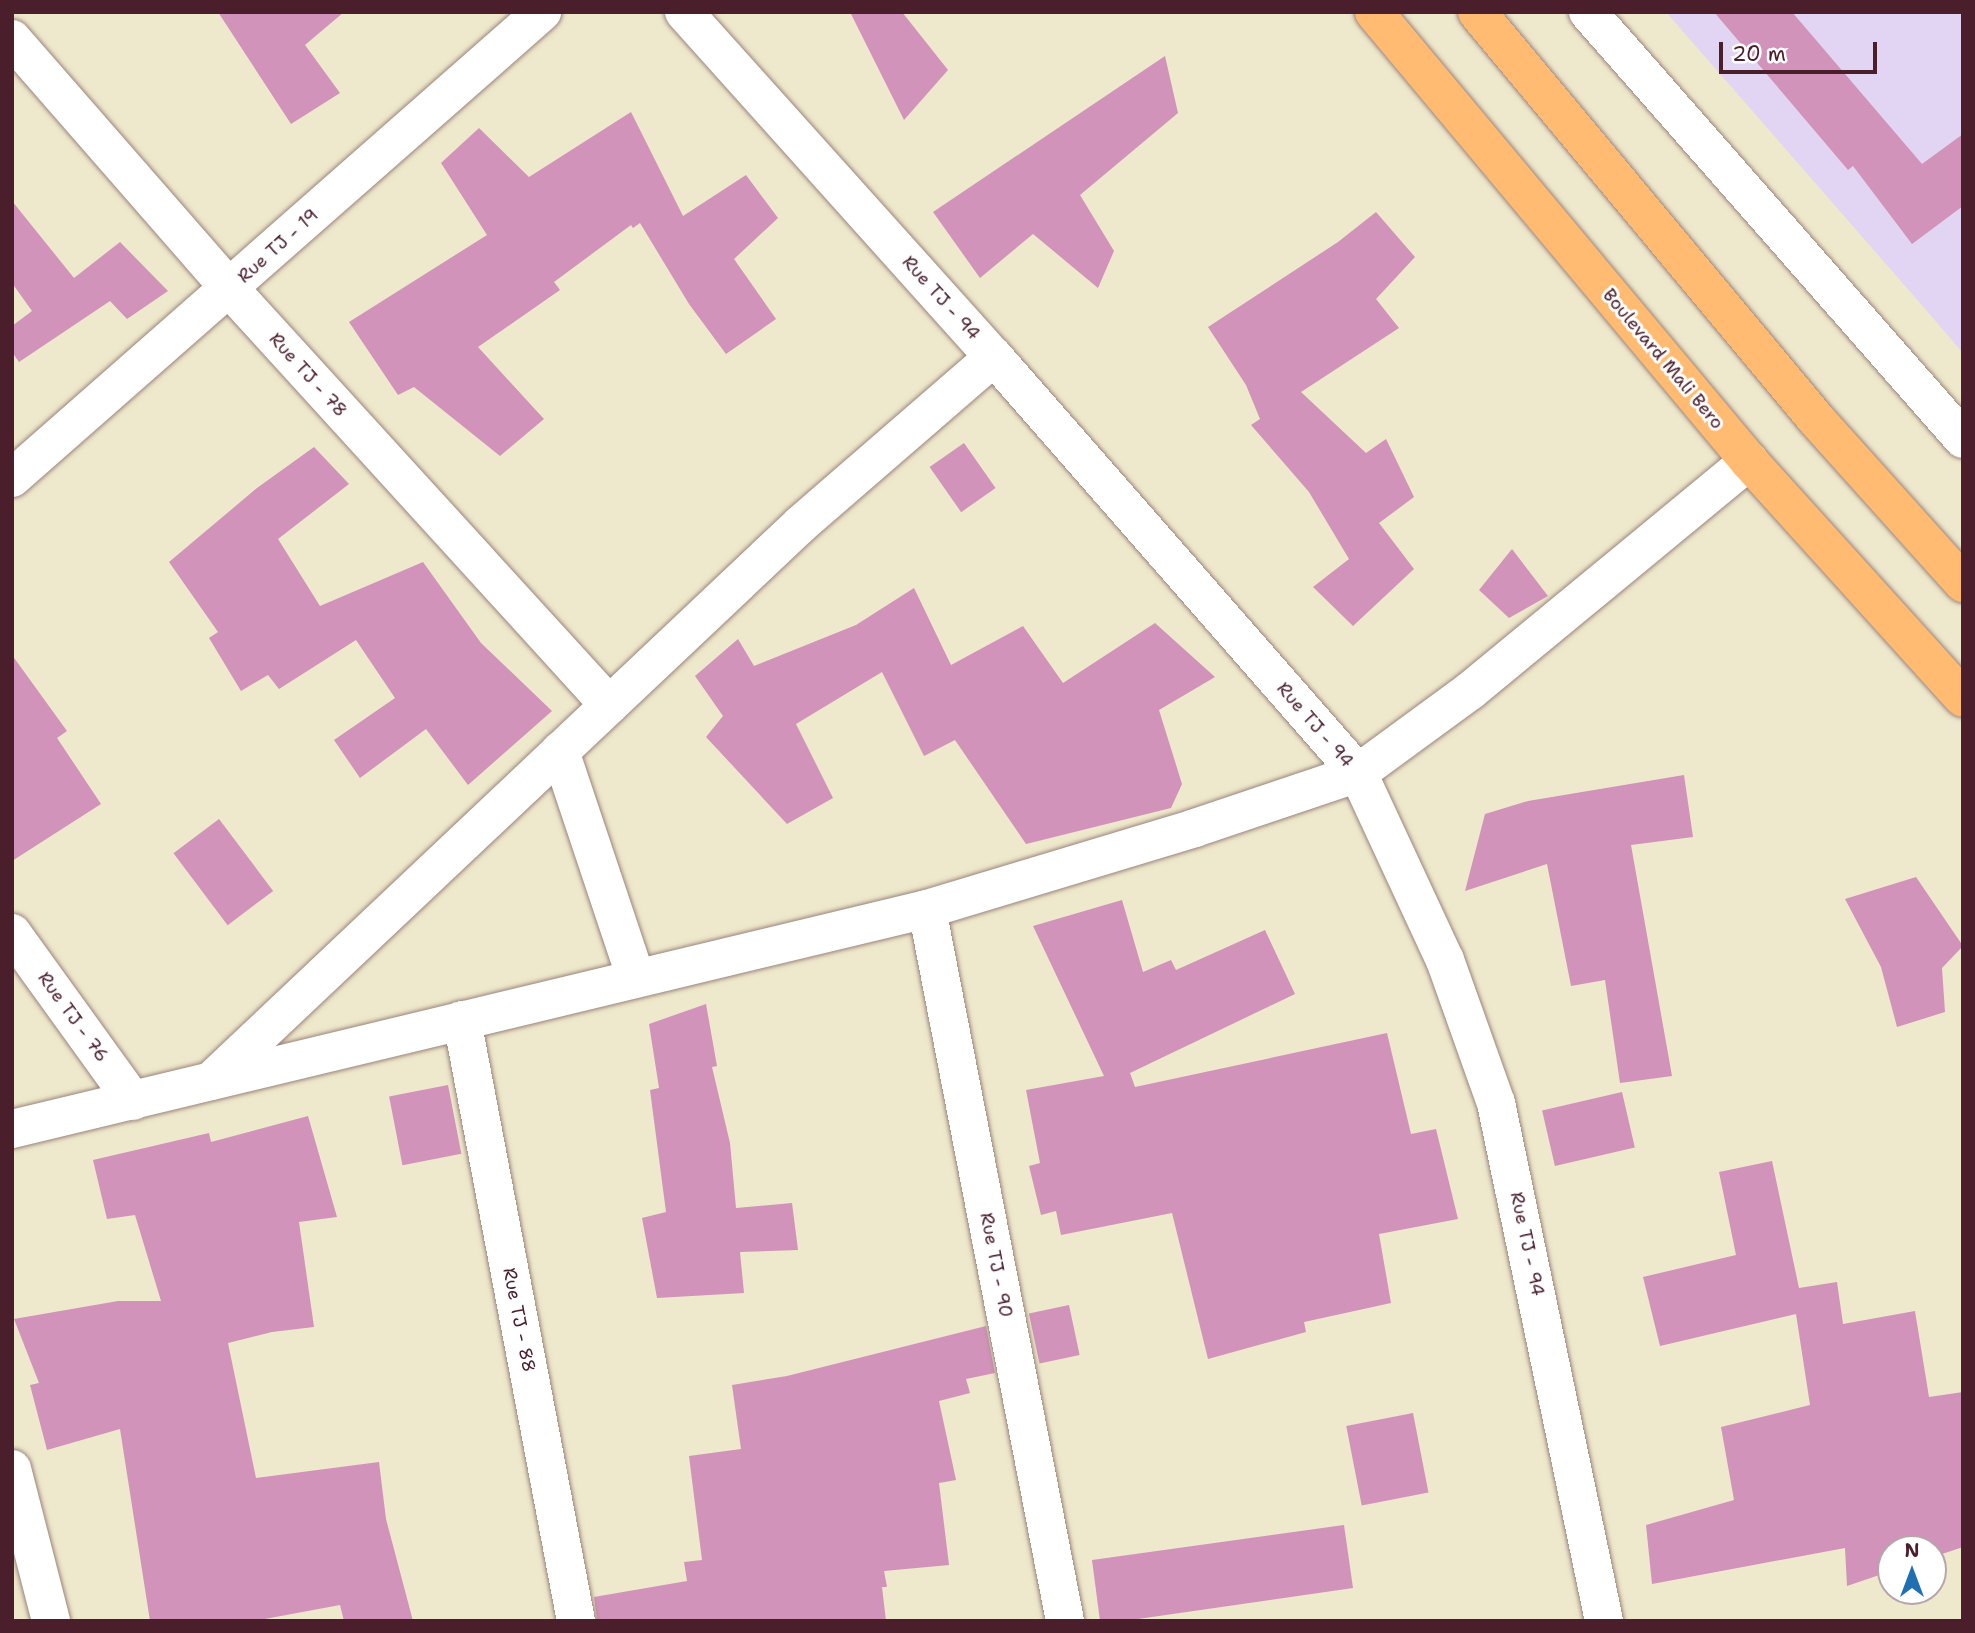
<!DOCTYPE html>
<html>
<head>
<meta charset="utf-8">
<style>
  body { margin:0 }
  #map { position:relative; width:1975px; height:1633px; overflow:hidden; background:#eee8cc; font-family:"Shantell Sans",sans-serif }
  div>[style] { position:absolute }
  .built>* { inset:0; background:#e2d4f3 }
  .building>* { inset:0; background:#d193b9; transform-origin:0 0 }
  .roads { filter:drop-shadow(0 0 2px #9c847c) drop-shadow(0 0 2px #9c847c) }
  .minor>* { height:38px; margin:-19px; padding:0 19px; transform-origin:19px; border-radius:19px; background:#fff }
  .primary>* { height:38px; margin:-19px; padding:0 19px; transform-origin:19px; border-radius:19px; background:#ffbb71 }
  span { translate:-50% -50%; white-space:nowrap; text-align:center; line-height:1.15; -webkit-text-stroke:6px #fff; paint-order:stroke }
  .street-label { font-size:18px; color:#4a1f2b }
  .frame { position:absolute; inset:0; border:14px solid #4a1f2b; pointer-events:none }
  .north { position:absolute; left:1877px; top:1535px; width:70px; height:70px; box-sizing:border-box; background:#fff; border:2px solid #b7a5aa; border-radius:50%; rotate:0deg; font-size:19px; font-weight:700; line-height:28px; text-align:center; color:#4a1f2b }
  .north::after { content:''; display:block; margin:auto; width:24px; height:32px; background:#1f6fb2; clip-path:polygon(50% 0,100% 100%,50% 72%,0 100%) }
  .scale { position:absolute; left:1719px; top:42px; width:158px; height:32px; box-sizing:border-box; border:4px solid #4a1f2b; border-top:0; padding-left:9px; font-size:21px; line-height:24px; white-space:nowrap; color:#4a1f2b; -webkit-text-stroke:5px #fff; paint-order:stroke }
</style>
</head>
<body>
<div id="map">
  <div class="built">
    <i style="clip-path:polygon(1666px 12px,1963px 12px,1963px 353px,1927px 311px)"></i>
  </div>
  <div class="building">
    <i style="clip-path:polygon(218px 12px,344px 12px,305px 45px,340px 93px,291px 124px)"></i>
    <i style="clip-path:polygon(850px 12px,902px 12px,948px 70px,904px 120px)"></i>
    <i style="clip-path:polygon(1714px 12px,1792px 12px,1922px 164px,1963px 134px,1963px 206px,1912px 244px,1853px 166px,1848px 170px)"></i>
    <i style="clip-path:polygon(1165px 56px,1178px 113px,1080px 195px,1114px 251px,1098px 288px,1033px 234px,980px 278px,933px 212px)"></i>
    <i style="clip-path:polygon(631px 112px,683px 216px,746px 175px,778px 218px,734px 259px,776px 319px,726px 354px,689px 304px,640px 223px,633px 228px,631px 225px,554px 282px,560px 290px,478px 347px,544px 419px,500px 456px,414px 387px,398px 395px,349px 322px,487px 235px,441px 163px,479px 128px,529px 177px)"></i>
    <i style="clip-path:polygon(12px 201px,74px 278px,120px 242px,168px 291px,127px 319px,110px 301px,19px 362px,12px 352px,12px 326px,32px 311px,12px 283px)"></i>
    <i style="clip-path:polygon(1376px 212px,1415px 257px,1376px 299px,1399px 328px,1301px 392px,1366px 453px,1386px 439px,1414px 497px,1379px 523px,1414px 569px,1353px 626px,1313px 587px,1349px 559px,1309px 492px,1251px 425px,1260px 419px,1246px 385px,1208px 327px,1338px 242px)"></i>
    <i style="left:964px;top:443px;width:55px;height:42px;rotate:55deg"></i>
    <i style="clip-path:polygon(314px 447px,349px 484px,278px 539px,320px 606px,423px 562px,481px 643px,552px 711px,468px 785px,426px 729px,360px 778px,334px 740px,395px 698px,356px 640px,279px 689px,268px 675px,241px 691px,209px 638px,218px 632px,169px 562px,257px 488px)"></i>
    <i style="clip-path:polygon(1512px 549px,1548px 596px,1509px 618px,1479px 590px)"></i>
    <i style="clip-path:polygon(914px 588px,951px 665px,1023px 626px,1063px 683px,1155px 623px,1215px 677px,1159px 710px,1182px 784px,1171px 808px,1026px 844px,955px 740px,924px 756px,882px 672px,796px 724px,833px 798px,787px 824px,706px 737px,723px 716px,695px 676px,738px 639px,754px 666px,856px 625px)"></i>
    <i style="clip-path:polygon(12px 655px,67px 731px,57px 738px,101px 804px,12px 861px)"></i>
    <i style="clip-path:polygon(1684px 775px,1693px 837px,1631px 845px,1672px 1076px,1620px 1083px,1605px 980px,1571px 986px,1547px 864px,1465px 891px,1485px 814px,1528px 801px)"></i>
    <i style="left:219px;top:819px;width:90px;height:57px;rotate:53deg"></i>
    <i style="clip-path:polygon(1916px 877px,1963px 946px,1942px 968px,1945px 1012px,1897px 1027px,1881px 967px,1845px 899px)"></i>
    <i style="clip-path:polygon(1122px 900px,1143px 972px,1171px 960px,1176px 970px,1265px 930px,1295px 994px,1130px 1073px,1135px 1087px,1387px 1033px,1411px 1134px,1436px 1129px,1458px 1219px,1379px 1234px,1391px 1303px,1304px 1322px,1306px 1332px,1208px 1359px,1172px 1213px,1061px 1235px,1056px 1211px,1041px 1215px,1029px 1166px,1040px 1163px,1026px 1090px,1104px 1076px,1033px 926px)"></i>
    <i style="clip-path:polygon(706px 1004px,717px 1066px,712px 1067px,730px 1143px,736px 1208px,792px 1203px,798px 1250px,740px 1252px,744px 1293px,657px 1298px,642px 1218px,666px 1212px,650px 1090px,659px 1088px,649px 1024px)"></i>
    <i style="left:448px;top:1085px;width:70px;height:60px;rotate:79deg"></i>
    <i style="left:1622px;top:1092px;width:57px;height:82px;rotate:77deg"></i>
    <i style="clip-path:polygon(308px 1116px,337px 1217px,299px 1222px,314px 1327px,272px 1332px,228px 1343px,256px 1478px,379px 1462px,386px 1519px,413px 1621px,344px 1621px,340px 1605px,254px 1621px,150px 1621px,120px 1429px,47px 1450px,30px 1385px,39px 1383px,14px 1319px,118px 1301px,161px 1301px,135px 1215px,107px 1219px,93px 1160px,209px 1133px,211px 1142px)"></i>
    <i style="clip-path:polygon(1772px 1161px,1799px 1288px,1837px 1282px,1843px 1324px,1915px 1311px,1929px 1397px,1963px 1392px,1963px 1547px,1933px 1557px,1933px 1549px,1891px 1549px,1891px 1571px,1847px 1586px,1845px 1548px,1652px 1584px,1646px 1525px,1734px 1500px,1721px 1427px,1810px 1405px,1796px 1314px,1660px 1346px,1643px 1277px,1736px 1255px,1719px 1172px)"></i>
    <i style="left:1069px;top:1305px;width:51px;height:41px;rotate:78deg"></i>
    <i style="clip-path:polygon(986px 1326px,995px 1373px,966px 1379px,970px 1393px,939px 1401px,956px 1480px,939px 1483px,949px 1565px,884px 1571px,887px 1587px,882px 1587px,886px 1621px,597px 1621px,594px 1597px,687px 1581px,684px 1562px,702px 1560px,689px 1456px,741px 1449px,732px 1385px,787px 1376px)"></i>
    <i style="left:1413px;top:1413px;width:81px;height:68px;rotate:79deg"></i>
    <i style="clip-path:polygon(1344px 1525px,1353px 1588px,1124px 1621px,1100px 1621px,1092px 1560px)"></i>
  </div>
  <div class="roads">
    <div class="minor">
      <i style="left:684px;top:12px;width:464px;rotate:48.1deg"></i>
      <i style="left:994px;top:357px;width:553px;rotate:48.81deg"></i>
      <i style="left:1358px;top:773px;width:206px;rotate:65.1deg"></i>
      <i style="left:1445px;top:960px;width:152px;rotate:70.4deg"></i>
      <i style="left:1496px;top:1103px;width:529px;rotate:78.22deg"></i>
      <i style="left:1588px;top:12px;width:568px;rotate:48.71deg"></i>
      <i style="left:12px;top:39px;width:332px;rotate:48.9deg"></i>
      <i style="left:230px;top:289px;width:563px;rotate:47.66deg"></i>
      <i style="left:12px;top:478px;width:706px;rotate:-41.32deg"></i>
      <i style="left:560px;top:751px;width:239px;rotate:71.5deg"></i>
      <i style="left:927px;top:909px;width:725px;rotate:79.03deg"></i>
      <i style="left:12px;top:933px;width:207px;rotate:54.2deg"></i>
      <i style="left:462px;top:1020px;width:612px;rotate:79.26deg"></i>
      <i style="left:211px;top:1081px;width:811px;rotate:-43.35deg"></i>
      <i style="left:801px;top:524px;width:255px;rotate:-40.9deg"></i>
      <i style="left:12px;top:1129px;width:941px;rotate:-13.52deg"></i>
      <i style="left:927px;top:909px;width:280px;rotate:-16.8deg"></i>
      <i style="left:1195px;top:828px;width:172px;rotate:-18.6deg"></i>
      <i style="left:1358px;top:773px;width:139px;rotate:-36.2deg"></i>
      <i style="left:1470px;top:691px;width:362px;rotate:-39.5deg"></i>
      <i style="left:12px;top:1469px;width:157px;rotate:75.6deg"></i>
    </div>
    <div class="primary">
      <i style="left:1374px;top:12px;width:585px;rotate:50.13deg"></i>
      <i style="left:1749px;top:461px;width:319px;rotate:47.9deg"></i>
      <i style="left:1477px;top:12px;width:528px;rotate:50.22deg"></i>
      <i style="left:1815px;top:418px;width:222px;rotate:48.1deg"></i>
    </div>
  </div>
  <div class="street-label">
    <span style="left:278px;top:246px;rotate:-42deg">Rue TJ - 19</span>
    <span style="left:941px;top:298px;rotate:48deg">Rue TJ - 94</span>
    <span style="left:1663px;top:359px;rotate:50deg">Boulevard Mali Bero</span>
    <span style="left:308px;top:375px;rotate:48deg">Rue TJ - 78</span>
    <span style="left:1315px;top:725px;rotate:49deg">Rue TJ - 94</span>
    <span style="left:73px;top:1017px;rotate:54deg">Rue TJ - 76</span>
    <span style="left:1527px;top:1244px;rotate:78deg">Rue TJ - 94</span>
    <span style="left:996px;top:1265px;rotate:79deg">Rue TJ - 90</span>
    <span style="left:519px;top:1320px;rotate:79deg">Rue TJ - 88</span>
  </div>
  <div class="frame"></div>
  <div class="north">N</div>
  <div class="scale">20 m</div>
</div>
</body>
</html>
